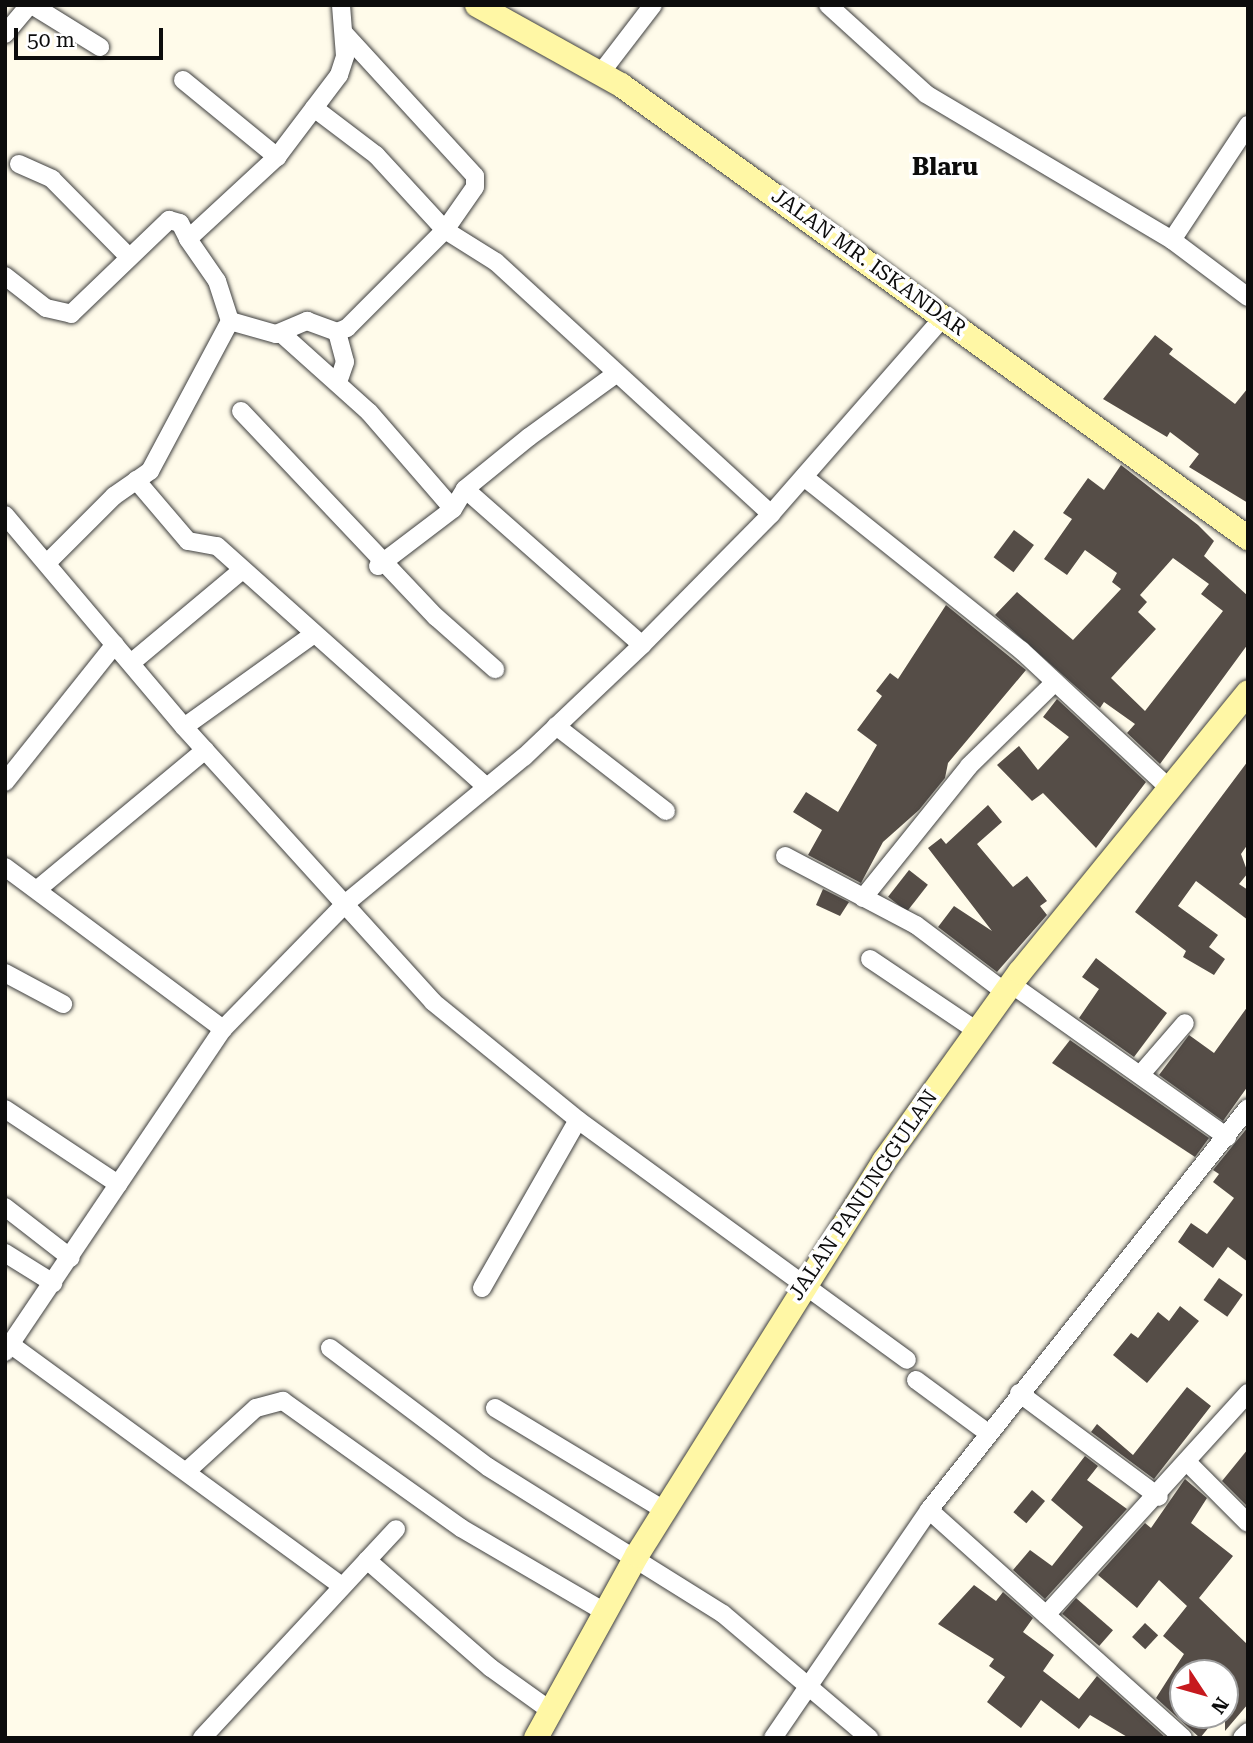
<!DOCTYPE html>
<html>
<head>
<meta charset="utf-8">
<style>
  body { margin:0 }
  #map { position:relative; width:1253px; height:1743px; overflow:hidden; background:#fffbea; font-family:"Roboto Serif",serif }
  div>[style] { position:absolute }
  .building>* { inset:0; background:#554d47; transform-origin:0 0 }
  .roads { filter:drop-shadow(0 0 2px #3f3f3f) drop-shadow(0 0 2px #3f3f3f) }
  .minor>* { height:18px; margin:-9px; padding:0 9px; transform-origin:9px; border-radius:9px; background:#fff }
  .tertiary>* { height:21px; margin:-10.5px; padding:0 10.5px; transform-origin:10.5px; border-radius:10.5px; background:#fff }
  .secondary>* { height:24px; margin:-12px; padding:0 12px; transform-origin:12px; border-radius:12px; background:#fff7a5 }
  span { translate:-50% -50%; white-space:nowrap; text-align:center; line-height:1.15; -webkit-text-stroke:7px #fff; paint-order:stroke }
  .street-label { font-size:21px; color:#0c0c0c }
  .quarter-label { font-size:24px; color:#0c0c0c; font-weight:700 }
  .frame { position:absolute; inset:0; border:7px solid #0c0c0c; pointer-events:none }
  .north { position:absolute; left:1169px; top:1659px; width:70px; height:70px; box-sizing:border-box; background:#fff; border:2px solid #9e9e9e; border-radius:50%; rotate:126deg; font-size:19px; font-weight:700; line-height:28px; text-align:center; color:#0c0c0c }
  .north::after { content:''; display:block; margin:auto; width:24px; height:32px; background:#c6191e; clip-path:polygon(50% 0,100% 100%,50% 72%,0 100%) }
  .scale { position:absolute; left:14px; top:28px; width:149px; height:32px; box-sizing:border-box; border:4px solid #0c0c0c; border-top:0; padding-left:9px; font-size:21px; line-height:24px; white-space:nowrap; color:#0c0c0c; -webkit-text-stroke:5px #fff; paint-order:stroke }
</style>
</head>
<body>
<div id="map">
  <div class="building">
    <i style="clip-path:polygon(1155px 335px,1173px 349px,1169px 354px,1235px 404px,1248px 388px,1248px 503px,1189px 467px,1199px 454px,1170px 432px,1167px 437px,1103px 399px)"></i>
    <i style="clip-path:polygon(evenodd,1121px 465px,1198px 525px,1214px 541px,1204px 556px,1248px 596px,1248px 644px,1160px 764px,1127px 733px,1135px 724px,1104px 702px,1100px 708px,995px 615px,1017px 592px,1073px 640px,1121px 589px,1112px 582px,1117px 573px,1085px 550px,1067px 575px,1044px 559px,1072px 519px,1063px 513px,1088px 478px,1104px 490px,1121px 465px,1173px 558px,1209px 584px,1201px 594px,1223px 611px,1145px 711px,1111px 678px,1156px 629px,1138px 612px,1147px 602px,1140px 595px,1173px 558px)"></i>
    <i style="left:1014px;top:530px;width:25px;height:34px;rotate:37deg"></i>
    <i style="clip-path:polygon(946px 605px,1026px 670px,948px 763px,945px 778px,919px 810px,883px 842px,861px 883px,808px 855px,822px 830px,793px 812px,806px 792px,838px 812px,877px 745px,857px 730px,882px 696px,876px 691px,890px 673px,898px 679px)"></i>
    <i style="clip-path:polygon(1057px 699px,1146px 782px,1096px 848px,1043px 793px,1032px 801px,997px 765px,1019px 746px,1038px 770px,1069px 737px,1043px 717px)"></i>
    <i style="clip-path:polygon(1248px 761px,1248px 844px,1241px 854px,1248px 873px,1239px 884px,1248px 890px,1248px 920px,1196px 881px,1178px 906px,1218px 935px,1209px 947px,1225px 959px,1214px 975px,1183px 957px,1186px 951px,1135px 912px)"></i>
    <i style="clip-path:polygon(988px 805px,1002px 822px,977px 844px,1013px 887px,1027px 876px,1047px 901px,1040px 906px,1047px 915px,997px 972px,938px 927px,954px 906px,992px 931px,928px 848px,941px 838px,946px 844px)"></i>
    <i style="left:909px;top:870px;width:24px;height:34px;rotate:38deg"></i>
    <i style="clip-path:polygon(823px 889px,849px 902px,840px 916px,816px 905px)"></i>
    <i style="clip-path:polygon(1096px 958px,1167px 1013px,1134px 1057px,1079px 1018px,1099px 989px,1082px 977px)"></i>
    <i style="clip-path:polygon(1248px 1006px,1248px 1086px,1223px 1121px,1159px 1075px,1189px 1035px,1214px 1053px)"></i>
    <i style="clip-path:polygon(1070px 1040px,1209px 1138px,1195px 1157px,1052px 1063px)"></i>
    <i style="clip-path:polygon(1248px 1127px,1248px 1262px,1228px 1247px,1213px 1268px,1178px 1242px,1191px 1223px,1207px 1234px,1234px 1198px,1213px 1182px,1219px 1174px,1213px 1170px)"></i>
    <i style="left:1219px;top:1278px;width:29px;height:27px;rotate:35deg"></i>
    <i style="clip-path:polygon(1180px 1306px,1199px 1321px,1147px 1383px,1113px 1355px,1131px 1333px,1138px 1338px,1158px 1312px,1169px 1321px)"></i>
    <i style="clip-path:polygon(1187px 1387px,1211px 1406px,1154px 1479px,1091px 1432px,1097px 1424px,1133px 1455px)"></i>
    <i style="clip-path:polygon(1248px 1449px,1248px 1507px,1222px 1481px)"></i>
    <i style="clip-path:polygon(1085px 1456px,1098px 1466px,1087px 1480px,1127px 1509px,1045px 1599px,1013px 1570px,1030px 1550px,1052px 1566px,1083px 1527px,1051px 1500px)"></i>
    <i style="clip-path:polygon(1185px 1479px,1207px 1498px,1191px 1523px,1233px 1556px,1199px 1598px,1248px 1645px,1248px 1704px,1225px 1731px,1225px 1673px,1183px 1673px,1183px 1715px,1219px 1715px,1200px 1738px,1156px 1698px,1184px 1654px,1163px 1636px,1187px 1606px,1159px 1580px,1137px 1608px,1098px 1575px,1145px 1523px,1151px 1528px)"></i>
    <i style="left:1032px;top:1490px;width:17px;height:29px;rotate:40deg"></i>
    <i style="clip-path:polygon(974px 1585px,996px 1601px,1003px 1592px,1033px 1618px,1023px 1632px,1054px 1655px,1043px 1671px,1079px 1699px,1097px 1676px,1166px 1738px,1129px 1738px,1090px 1715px,1079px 1729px,1041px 1700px,1021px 1728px,987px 1702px,1005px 1677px,989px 1666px,994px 1659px,938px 1624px)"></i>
    <i style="left:1076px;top:1598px;width:49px;height:21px;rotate:41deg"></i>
    <i style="left:1145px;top:1623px;width:18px;height:19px;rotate:43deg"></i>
  </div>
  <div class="roads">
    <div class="minor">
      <i style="left:32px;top:5px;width:80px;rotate:31.7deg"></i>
      <i style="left:828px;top:5px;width:132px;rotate:42.2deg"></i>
      <i style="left:926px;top:94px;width:286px;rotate:30.7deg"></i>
      <i style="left:1172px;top:240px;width:95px;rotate:36.9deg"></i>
      <i style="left:5px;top:34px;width:38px;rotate:-50deg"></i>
      <i style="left:600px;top:74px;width:87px;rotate:-52.5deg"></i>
      <i style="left:183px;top:80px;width:122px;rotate:39.3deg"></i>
      <i style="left:314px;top:108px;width:78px;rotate:37.2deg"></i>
      <i style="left:376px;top:155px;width:102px;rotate:47.4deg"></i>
      <i style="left:445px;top:230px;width:52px;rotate:-55.1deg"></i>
      <i style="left:475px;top:187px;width:11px;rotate:-90deg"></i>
      <i style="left:475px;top:176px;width:193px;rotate:-132.5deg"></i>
      <i style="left:19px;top:164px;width:36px;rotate:24deg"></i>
      <i style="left:52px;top:179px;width:108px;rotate:45.4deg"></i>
      <i style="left:1172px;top:240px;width:138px;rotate:-56.5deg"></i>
      <i style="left:5px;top:276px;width:52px;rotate:38deg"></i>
      <i style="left:46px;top:308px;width:26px;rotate:13deg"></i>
      <i style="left:71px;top:314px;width:136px;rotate:-43.8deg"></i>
      <i style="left:169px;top:220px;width:11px;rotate:15deg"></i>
      <i style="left:180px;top:223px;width:18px;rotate:63deg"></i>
      <i style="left:188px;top:239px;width:121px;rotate:-42.7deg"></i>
      <i style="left:277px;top:157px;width:103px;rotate:-52.9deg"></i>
      <i style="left:339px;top:75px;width:20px;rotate:-72deg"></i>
      <i style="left:345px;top:56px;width:51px;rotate:-94.5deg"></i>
      <i style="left:230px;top:321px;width:48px;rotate:15.8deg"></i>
      <i style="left:276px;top:334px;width:34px;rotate:-23deg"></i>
      <i style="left:307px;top:321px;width:32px;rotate:20deg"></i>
      <i style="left:337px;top:332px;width:11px;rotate:-22deg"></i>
      <i style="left:347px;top:328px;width:139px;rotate:-45deg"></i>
      <i style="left:445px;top:230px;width:60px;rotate:32.1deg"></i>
      <i style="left:496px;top:262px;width:373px;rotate:42.5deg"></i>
      <i style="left:337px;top:332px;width:31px;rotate:75deg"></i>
      <i style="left:345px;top:362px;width:21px;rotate:109deg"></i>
      <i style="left:282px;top:334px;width:117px;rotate:41.9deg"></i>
      <i style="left:369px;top:412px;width:128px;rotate:49.1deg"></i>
      <i style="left:241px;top:411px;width:284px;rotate:46.6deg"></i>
      <i style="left:436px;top:617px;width:79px;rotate:41.4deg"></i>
      <i style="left:804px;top:477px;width:278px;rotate:38.6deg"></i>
      <i style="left:1021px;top:650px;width:200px;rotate:43deg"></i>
      <i style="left:136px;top:480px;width:80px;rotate:49.6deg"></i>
      <i style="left:188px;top:541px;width:29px;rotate:10deg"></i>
      <i style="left:217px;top:546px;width:362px;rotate:41.8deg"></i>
      <i style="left:465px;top:489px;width:236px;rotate:41.4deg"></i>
      <i style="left:5px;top:515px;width:277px;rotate:49.8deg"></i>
      <i style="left:184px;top:727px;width:371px;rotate:47.8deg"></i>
      <i style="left:433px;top:1002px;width:187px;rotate:39.1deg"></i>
      <i style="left:578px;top:1120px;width:407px;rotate:36.1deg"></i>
      <i style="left:47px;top:563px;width:95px;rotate:-45deg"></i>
      <i style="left:114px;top:496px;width:44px;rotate:-34.8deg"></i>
      <i style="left:150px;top:471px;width:170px;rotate:-61.9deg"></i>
      <i style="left:230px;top:321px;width:42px;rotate:-108deg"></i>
      <i style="left:217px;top:281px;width:51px;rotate:-124.6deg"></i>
      <i style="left:378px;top:566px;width:94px;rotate:-37.2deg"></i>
      <i style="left:453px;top:509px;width:23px;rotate:-59deg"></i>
      <i style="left:465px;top:489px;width:82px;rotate:-39.1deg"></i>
      <i style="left:529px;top:437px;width:104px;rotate:-36deg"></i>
      <i style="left:131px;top:663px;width:143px;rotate:-39.9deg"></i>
      <i style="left:556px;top:726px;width:139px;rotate:37.7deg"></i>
      <i style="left:184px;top:727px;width:160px;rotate:-35.6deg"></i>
      <i style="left:5px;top:782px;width:176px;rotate:-51.4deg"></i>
      <i style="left:785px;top:856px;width:148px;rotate:27.8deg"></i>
      <i style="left:916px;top:925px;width:111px;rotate:37deg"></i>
      <i style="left:5px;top:867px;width:272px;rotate:36.6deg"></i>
      <i style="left:39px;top:888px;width:216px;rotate:-39.7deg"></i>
      <i style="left:863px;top:898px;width:169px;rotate:-51.2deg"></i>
      <i style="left:969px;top:766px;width:120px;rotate:-44.3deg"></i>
      <i style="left:870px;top:959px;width:129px;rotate:33.9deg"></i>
      <i style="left:5px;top:973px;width:66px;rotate:28.1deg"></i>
      <i style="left:1011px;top:984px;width:265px;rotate:35.3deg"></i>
      <i style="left:1141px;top:1074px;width:67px;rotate:-49.2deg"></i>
      <i style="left:5px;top:1109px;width:136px;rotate:33.6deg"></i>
      <i style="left:5px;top:1207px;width:83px;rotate:37.7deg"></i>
      <i style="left:5px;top:1253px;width:57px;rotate:32deg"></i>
      <i style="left:482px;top:1288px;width:193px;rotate:-60.3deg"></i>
      <i style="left:10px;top:1344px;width:411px;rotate:36.1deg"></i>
      <i style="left:330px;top:1348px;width:198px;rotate:37deg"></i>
      <i style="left:488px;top:1467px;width:277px;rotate:32deg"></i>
      <i style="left:723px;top:1614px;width:192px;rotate:40.3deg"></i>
      <i style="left:5px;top:1352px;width:390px;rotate:-56deg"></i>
      <i style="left:223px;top:1029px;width:176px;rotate:-45.7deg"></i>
      <i style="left:346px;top:903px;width:230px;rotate:-39.4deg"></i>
      <i style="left:524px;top:757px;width:163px;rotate:-43.5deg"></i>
      <i style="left:642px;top:645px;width:184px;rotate:-45.4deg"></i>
      <i style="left:771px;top:514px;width:264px;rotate:-48.8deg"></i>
      <i style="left:916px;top:1380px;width:89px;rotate:36.4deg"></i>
      <i style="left:1019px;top:1393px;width:174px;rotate:36.6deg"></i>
      <i style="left:495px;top:1408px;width:197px;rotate:31.1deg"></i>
      <i style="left:1189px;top:1464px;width:83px;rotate:45deg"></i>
      <i style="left:188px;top:1470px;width:92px;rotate:-42.4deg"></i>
      <i style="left:256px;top:1408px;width:28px;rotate:-15deg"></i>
      <i style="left:283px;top:1401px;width:219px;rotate:35.5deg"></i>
      <i style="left:461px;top:1528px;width:167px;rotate:30.3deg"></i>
      <i style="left:929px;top:1510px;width:341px;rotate:41.9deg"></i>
      <i style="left:367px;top:1560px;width:164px;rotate:41.1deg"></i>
      <i style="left:491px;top:1668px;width:74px;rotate:35.6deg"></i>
      <i style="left:1046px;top:1615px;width:300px;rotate:-47.7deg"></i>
      <i style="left:202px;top:1738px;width:285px;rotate:-47.1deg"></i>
      <i style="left:773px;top:1738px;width:276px;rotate:-55.6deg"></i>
      <i style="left:929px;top:1510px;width:513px;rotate:-51.57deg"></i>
    </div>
    <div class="tertiary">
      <i style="left:1243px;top:1738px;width:7px;rotate:-45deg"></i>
    </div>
    <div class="secondary">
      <i style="left:477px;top:5px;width:165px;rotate:29.1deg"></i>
      <i style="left:621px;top:85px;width:774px;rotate:35.85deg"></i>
      <i style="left:536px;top:1738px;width:209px;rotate:-61.1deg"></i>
      <i style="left:637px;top:1555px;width:465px;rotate:-57.9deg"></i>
      <i style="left:884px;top:1161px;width:233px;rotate:-54.3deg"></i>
      <i style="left:1020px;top:972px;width:361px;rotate:-50.8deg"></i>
    </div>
  </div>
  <div class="street-label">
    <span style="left:869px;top:262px;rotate:36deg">JALAN MR. ISKANDAR</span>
    <span style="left:863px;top:1195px;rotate:-56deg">JALAN PANUNGGULAN</span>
  </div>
  <div class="quarter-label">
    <span style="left:945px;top:168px">Blaru</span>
  </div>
  <div class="frame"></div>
  <div class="north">N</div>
  <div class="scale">50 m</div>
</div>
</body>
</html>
